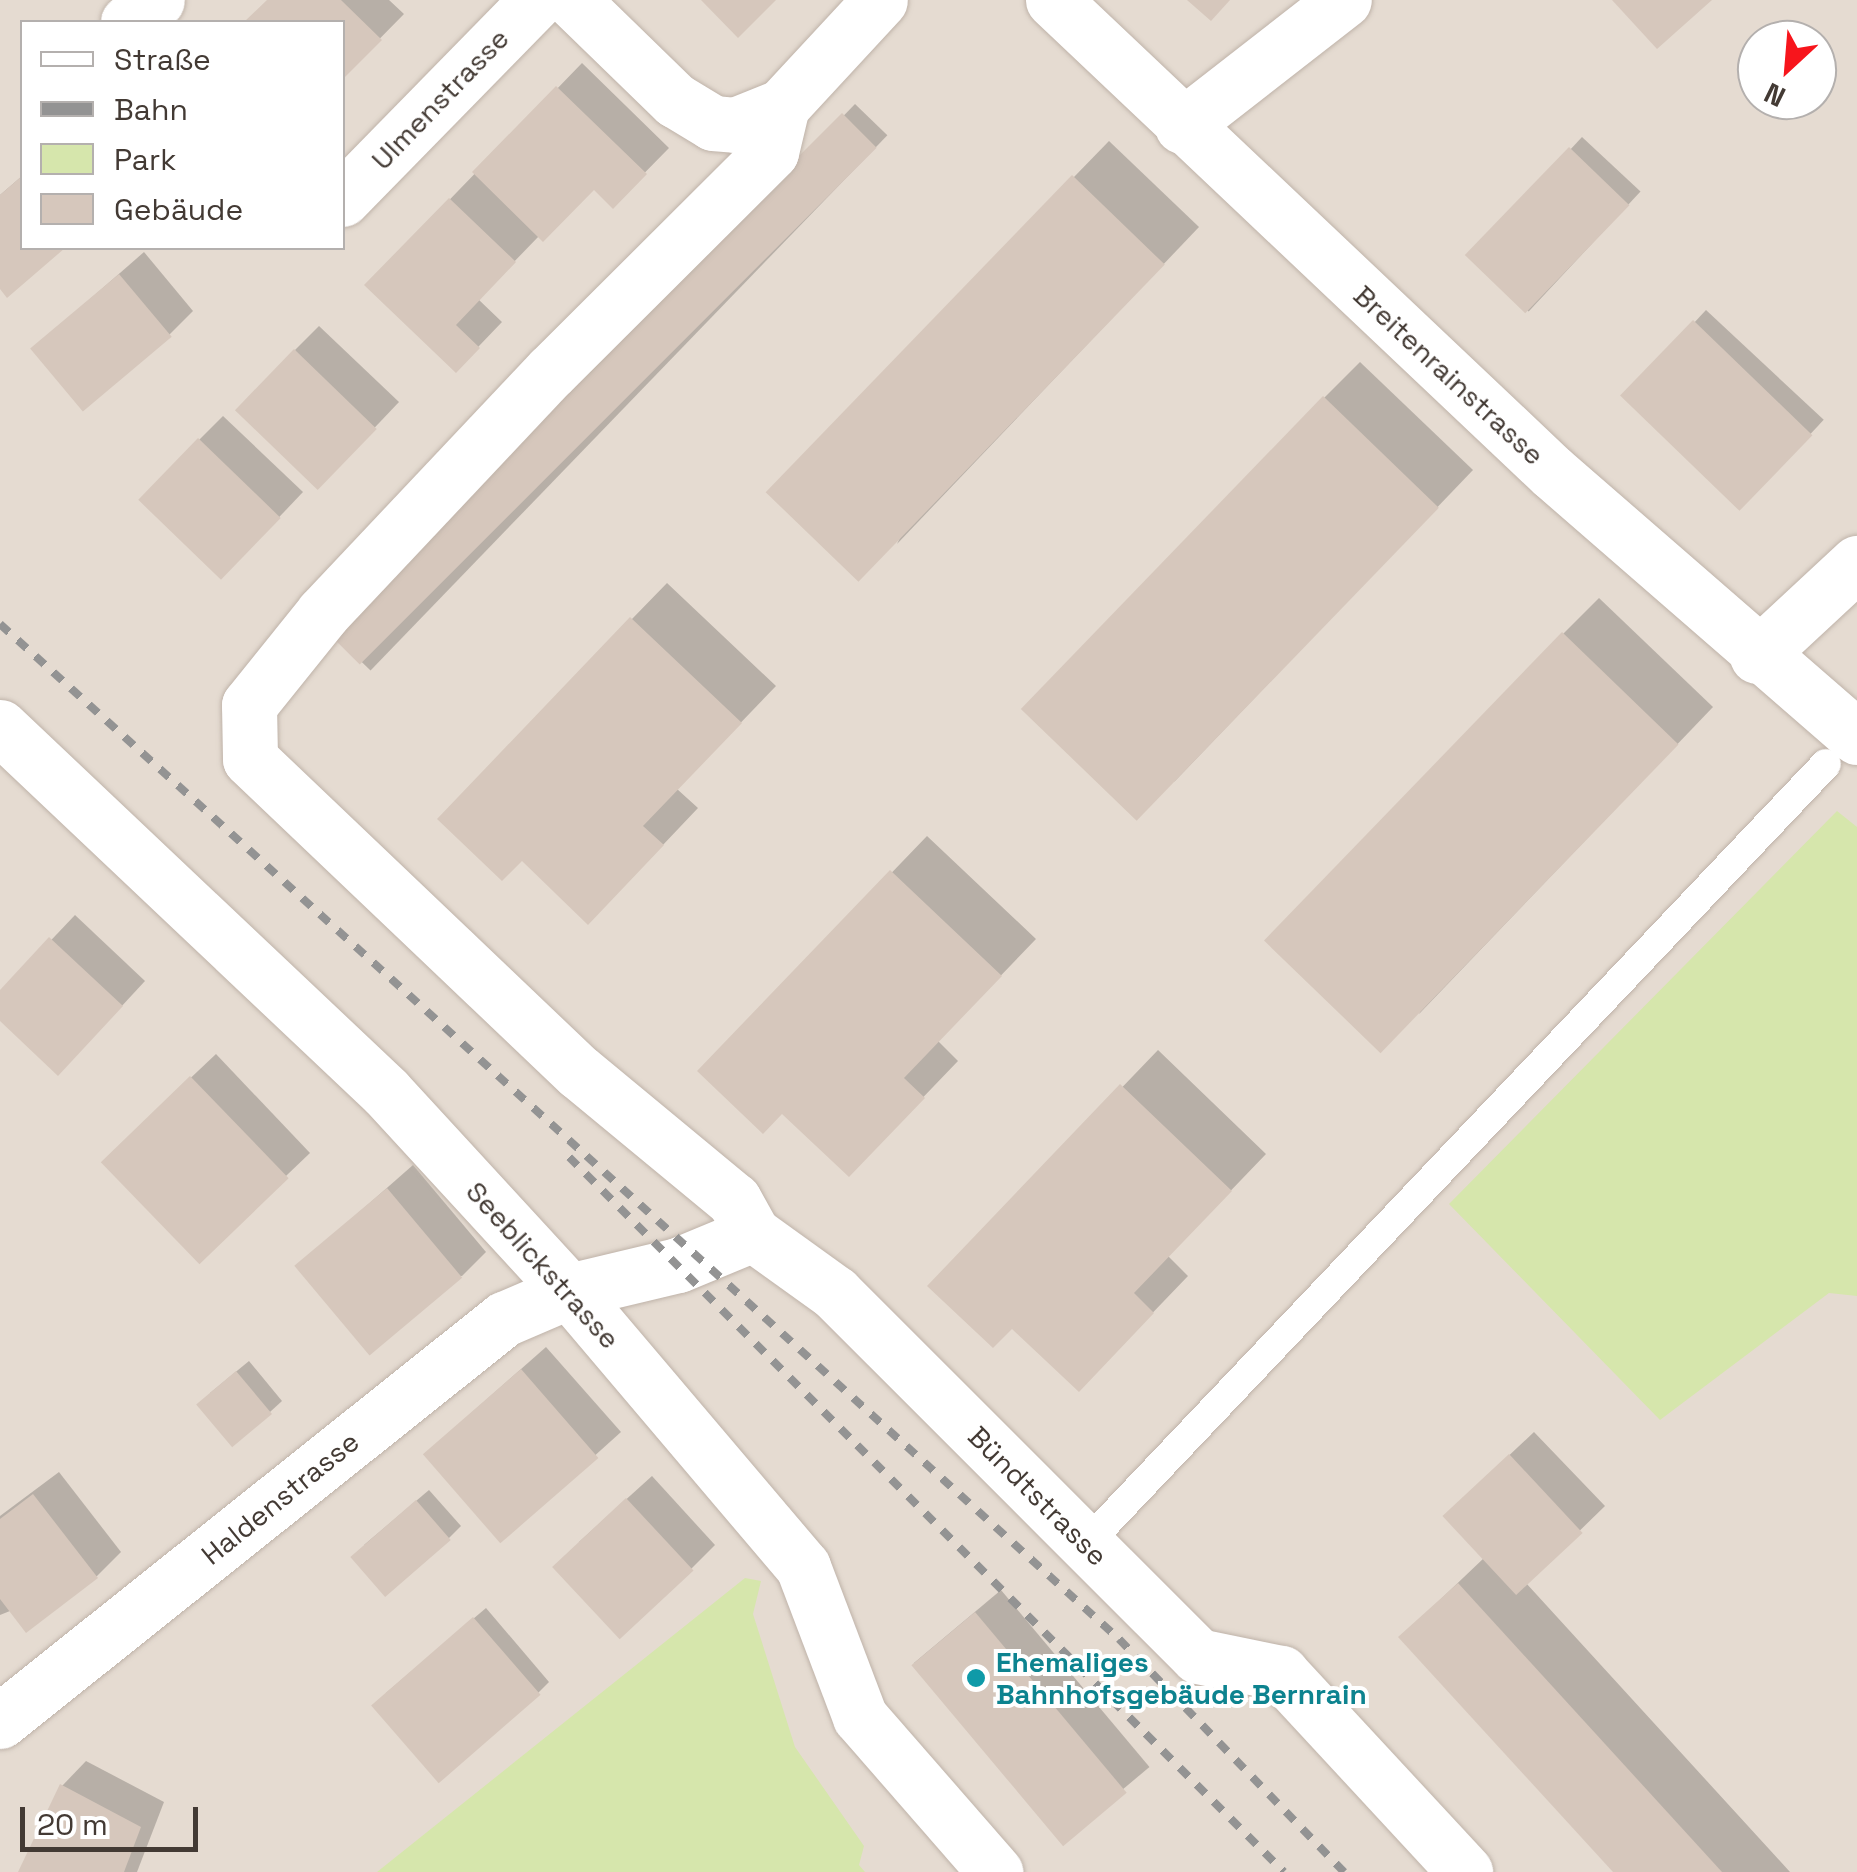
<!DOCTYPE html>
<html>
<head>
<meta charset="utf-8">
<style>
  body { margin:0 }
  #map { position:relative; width:1857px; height:1872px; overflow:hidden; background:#f1eae3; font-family:"Space Grotesk",sans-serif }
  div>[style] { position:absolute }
  .residential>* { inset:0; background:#e5dbd1 }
  .green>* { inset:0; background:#d6e6ac }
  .shadow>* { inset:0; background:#0003; transform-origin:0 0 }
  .building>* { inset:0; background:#d6c7bc; transform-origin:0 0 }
  .roads { filter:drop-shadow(0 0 2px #bfb3a9) drop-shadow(0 0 2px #bfb3a9) }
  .lane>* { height:30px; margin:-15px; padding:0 15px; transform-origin:15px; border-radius:15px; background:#fff }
  .street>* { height:55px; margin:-27.5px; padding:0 27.5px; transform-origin:27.5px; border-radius:27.5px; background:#fff }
  .rail>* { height:8px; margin-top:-4px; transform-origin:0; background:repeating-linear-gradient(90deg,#939393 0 12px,transparent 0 24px) }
  .dots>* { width:28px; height:28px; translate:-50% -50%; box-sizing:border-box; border:5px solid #fff; border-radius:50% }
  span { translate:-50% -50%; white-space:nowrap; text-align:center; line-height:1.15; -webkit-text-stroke:8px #fff; paint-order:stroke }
  .street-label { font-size:28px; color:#433a34 }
  .culture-label { font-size:28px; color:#0d838f; font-weight:700 }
  .left { translate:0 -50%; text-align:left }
  .legend { position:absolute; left:20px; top:20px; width:325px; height:230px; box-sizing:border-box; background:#fff; border:2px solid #b4b0ae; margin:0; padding:12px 18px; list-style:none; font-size:30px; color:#433a34 }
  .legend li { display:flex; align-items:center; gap:20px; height:50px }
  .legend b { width:50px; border:2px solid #b4b0ae }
  .north { position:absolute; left:1737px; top:20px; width:100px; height:100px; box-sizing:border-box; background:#fff; border:2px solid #b4b0ae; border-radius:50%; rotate:206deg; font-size:28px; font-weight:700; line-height:40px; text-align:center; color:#433a34 }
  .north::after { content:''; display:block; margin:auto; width:35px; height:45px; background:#f7151c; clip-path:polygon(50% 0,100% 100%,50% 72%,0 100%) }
  .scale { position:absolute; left:20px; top:1807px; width:178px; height:45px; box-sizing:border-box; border:5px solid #433a34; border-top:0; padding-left:12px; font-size:30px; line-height:35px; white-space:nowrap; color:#433a34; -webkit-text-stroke:8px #fff; paint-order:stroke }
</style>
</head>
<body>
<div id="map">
  <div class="residential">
    <i style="clip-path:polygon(evenodd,0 0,1857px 0,1857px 1872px,0 1872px,0 0,22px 22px,342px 22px,342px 248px,22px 248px,22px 22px,0 0,1757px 40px,1817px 40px,1817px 100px,1757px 100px,1757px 40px)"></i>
  </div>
  <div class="green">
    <i style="clip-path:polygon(1837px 811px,1857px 827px,1857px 1296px,1829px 1293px,1660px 1420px,1449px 1204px)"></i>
    <i style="clip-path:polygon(745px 1578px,761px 1581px,753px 1614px,795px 1747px,864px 1846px,859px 1865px,865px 1872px,377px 1872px)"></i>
  </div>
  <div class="shadow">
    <i style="clip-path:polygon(270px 0,389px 0,404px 14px,342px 77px,342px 22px,248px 22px)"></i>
    <i style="clip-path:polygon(582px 63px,669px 148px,613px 205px,594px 186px,540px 235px,478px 299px,502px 322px,456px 370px,368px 284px)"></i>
    <i style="left:855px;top:104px;width:45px;height:744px;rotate:44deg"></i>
    <i style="left:1582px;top:137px;width:80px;height:164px;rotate:43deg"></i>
    <i style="clip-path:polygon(1109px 141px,1199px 227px,897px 544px,1074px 177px)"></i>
    <i style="clip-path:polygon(22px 176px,22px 248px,62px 248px,8px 294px,0 286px,0 195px)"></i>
    <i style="clip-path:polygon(144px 252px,193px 311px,169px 335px,33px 349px)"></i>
    <i style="left:1706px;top:310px;width:161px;height:118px;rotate:43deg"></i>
    <i style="clip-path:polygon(319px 326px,399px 402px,342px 462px,295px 350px)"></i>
    <i style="clip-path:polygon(1360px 362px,1473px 470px,1174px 782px,1324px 398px)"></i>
    <i style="clip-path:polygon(223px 416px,303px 492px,246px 552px,199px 440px)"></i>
    <i style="clip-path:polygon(667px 583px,776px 686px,677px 789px,698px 808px,624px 886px,632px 619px)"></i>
    <i style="clip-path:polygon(1599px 598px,1713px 707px,1419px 1014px,1563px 634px)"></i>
    <i style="clip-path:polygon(927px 836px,1036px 939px,938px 1041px,958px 1061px,884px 1138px,782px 1111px,701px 1071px)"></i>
    <i style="clip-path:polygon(75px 915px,145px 981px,82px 1049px,0 1018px,0 994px)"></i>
    <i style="clip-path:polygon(1158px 1050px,1266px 1154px,1168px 1256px,1188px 1276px,1114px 1353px,1012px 1326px,931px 1286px)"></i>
    <i style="clip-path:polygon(216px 1054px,310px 1153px,198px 1260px,127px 1138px)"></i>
    <i style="clip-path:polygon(413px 1165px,486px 1252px,462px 1276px,298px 1266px)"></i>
    <i style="clip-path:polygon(546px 1347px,621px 1432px,501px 1540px,451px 1431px)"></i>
    <i style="clip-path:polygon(249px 1361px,282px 1401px,270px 1412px,210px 1393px)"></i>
    <i style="clip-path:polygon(1534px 1432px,1605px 1506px,1526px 1583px,1790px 1872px,1616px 1872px,1401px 1637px,1485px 1557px,1470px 1492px)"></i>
    <i style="clip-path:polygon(59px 1472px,121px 1552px,97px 1576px,0 1615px,0 1516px)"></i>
    <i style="clip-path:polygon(652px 1476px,715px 1545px,691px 1569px,579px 1542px)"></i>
    <i style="clip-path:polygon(429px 1490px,461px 1526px,449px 1538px,364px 1545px)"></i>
    <i style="left:1001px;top:1590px;width:231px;height:114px;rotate:50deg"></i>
    <i style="clip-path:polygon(486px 1608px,549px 1682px,538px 1693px,386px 1693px)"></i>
    <i style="clip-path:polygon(86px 1761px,164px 1802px,137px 1872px,21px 1872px,62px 1786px)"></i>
  </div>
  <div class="building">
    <i style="clip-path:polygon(267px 0,341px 0,382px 40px,342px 80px,342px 22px,244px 22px)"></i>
    <i style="clip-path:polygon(701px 0,776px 0,738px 38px)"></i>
    <i style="clip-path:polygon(1187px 0,1230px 0,1211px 21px)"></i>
    <i style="clip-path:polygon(1612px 0,1712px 0,1657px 49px)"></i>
    <i style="clip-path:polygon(556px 86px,647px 174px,613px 209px,594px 190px,543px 242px,472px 172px)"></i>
    <i style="left:842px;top:113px;width:49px;height:731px;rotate:45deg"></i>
    <i style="left:1569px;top:147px;width:84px;height:150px;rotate:44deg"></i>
    <i style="left:1072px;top:175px;width:129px;height:441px;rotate:44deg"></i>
    <i style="clip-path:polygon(22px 176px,22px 248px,65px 248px,7px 298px,0 289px,0 195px)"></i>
    <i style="clip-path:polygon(449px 198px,516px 262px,456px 325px,480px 348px,456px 373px,364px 285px)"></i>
    <i style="left:119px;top:274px;width:82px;height:116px;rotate:50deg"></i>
    <i style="left:1693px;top:320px;width:166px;height:105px;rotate:44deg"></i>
    <i style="left:294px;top:349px;width:115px;height:85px;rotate:44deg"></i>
    <i style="left:1323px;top:396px;width:161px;height:435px;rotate:44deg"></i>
    <i style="left:198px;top:438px;width:115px;height:86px;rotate:44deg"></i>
    <i style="clip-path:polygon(630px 617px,742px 723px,643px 826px,664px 845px,588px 925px,522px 861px,502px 881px,437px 819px)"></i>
    <i style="left:1562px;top:632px;width:162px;height:429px;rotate:44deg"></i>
    <i style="clip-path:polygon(890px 870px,1002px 976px,904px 1078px,925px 1098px,849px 1177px,782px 1114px,763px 1134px,697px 1071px)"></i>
    <i style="clip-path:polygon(49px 937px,123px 1006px,58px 1076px,0 1021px,0 990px)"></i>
    <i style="left:190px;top:1076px;width:142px;height:124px;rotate:46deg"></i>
    <i style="clip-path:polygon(1120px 1084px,1232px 1191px,1134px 1293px,1154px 1313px,1079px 1392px,1012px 1329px,993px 1348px,927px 1286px)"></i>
    <i style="left:387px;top:1188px;width:117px;height:121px;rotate:50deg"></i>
    <i style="left:521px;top:1369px;width:118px;height:130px;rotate:49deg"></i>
    <i style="left:236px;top:1371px;width:56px;height:52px;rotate:50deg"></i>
    <i style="left:1509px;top:1454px;width:108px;height:91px;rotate:47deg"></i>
    <i style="clip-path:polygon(33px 1494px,98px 1578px,26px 1633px,0 1599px,0 1519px)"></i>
    <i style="left:626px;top:1498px;width:99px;height:101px;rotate:47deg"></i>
    <i style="left:416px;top:1500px;width:53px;height:87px;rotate:49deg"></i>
    <i style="clip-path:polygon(1458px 1583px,1722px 1872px,1613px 1872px,1398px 1637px)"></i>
    <i style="left:975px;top:1612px;width:236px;height:83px;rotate:50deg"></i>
    <i style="left:473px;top:1617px;width:103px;height:135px;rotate:49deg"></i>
    <i style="clip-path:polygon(60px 1784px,141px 1827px,124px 1872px,18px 1872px)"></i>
  </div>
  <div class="roads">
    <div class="lane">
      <i style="left:1086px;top:1544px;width:1075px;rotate:-46.51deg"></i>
    </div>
    <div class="street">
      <i style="left:572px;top:0;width:144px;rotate:44.2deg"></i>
      <i style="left:675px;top:100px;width:44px;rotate:31.2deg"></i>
      <i style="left:713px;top:123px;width:22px;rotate:5deg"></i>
      <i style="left:735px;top:125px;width:51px;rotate:-22deg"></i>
      <i style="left:782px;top:106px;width:144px;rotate:-47.2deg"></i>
      <i style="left:1053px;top:0;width:687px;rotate:43.41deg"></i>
      <i style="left:1552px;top:472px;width:404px;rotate:41deg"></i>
      <i style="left:128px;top:22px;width:36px;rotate:-37deg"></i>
      <i style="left:782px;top:106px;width:47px;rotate:103.4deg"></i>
      <i style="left:771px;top:152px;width:312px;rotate:135.1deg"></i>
      <i style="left:550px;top:372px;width:331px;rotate:133.3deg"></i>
      <i style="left:323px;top:613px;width:118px;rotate:128.8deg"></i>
      <i style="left:249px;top:705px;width:54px;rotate:88.9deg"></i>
      <i style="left:250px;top:759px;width:454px;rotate:43.6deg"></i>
      <i style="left:579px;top:1072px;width:201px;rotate:39.6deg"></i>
      <i style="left:734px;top:1200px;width:39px;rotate:61deg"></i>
      <i style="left:753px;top:1234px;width:101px;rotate:35.7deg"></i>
      <i style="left:835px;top:1293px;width:513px;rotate:45deg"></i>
      <i style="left:1198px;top:1656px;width:85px;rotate:11.6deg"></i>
      <i style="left:1281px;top:1673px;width:271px;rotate:47.2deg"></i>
      <i style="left:1182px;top:126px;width:205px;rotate:-37.9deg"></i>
      <i style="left:342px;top:199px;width:279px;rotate:-45.6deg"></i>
      <i style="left:1757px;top:656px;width:137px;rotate:-42.9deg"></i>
      <i style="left:0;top:727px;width:531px;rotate:43.4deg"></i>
      <i style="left:386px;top:1092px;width:270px;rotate:47.4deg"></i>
      <i style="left:569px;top:1291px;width:362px;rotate:49.7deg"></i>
      <i style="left:803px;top:1567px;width:160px;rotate:69.2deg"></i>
      <i style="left:860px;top:1717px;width:206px;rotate:48.9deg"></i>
      <i style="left:0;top:1721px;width:645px;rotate:-38.58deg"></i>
      <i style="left:504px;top:1319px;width:71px;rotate:-23.3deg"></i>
      <i style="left:569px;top:1291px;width:112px;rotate:-13.4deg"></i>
      <i style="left:678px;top:1265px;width:81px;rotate:-22.5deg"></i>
    </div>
  </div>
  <div class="rail">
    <i style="left:0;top:624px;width:1511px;rotate:42.21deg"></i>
    <i style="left:1119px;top:1639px;width:324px;rotate:46deg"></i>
    <i style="left:569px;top:1157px;width:1011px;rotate:45deg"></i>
  </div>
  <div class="dots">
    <i style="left:976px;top:1678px;background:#0f9aa8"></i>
  </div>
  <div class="street-label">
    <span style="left:440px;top:99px;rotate:-46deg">Ulmenstrasse</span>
    <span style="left:1449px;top:375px;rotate:43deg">Breitenrainstrasse</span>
    <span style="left:543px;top:1265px;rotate:48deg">Seeblickstrasse</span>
    <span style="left:1038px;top:1496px;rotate:45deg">Bündtstrasse</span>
    <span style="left:280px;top:1498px;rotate:-39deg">Haldenstrasse</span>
  </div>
  <div class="culture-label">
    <span class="left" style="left:996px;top:1678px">Ehemaliges<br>Bahnhofsgebäude Bernrain</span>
  </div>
  <ul class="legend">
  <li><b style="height:12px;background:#fff"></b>Straße</li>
  <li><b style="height:12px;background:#939393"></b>Bahn</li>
  <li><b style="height:28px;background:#d6e6ac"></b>Park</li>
  <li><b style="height:28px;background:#d6c7bc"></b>Gebäude</li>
  </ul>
  <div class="north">N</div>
  <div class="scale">20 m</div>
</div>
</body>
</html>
